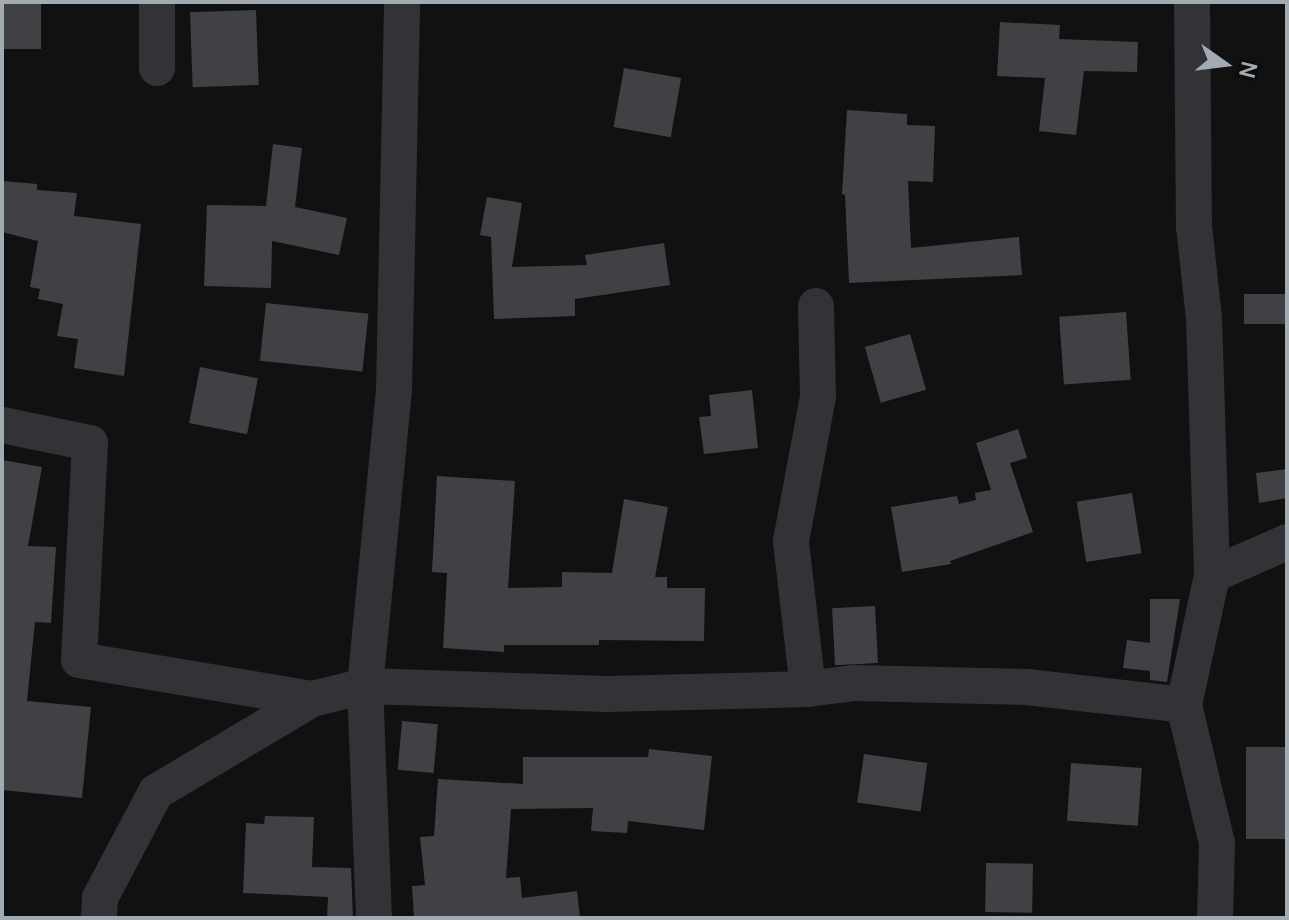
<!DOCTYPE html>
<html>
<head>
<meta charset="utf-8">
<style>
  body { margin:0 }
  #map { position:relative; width:1289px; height:920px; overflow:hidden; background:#111112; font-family:Manrope,sans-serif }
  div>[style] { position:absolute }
  .building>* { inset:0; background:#404145; transform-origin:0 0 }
  .minor>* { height:36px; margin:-18px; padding:0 18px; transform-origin:18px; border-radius:18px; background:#323337 }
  span { translate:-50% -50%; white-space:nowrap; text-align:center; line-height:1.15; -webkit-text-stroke:7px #0c0c0d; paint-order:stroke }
  .frame { position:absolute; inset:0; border:4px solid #a2aab2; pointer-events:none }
  .north { position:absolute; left:1185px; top:24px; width:80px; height:80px; -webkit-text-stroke:6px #0c0c0d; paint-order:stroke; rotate:104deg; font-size:22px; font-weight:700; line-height:32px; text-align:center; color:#a2aab2 }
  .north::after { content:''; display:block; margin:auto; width:28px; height:36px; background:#a2aab2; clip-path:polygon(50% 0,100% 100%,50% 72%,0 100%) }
</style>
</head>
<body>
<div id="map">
  <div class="building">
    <i style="left:2px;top:2px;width:39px;height:47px"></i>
    <i style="left:256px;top:10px;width:75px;height:66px;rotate:88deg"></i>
    <i style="clip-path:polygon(1000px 22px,1060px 25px,1059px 39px,1138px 42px,1137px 72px,1084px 71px,1076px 135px,1039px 131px,1045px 78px,997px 76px)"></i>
    <i style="left:624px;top:68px;width:58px;height:60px;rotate:10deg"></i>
    <i style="clip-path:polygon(847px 110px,907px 114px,907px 125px,935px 126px,933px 182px,908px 181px,911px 248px,1019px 237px,1022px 275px,849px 283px,845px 195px,842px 194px)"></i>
    <i style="clip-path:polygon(273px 144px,302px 148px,295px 207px,347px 218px,339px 255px,272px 241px,271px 288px,204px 286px,207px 205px,266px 206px)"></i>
    <i style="clip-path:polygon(2px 181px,37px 184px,37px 190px,77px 193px,74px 216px,141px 224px,124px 376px,74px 368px,78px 339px,57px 336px,63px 304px,38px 299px,40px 289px,30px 287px,38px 241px,2px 232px)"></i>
    <i style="clip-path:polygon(487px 197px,522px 203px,512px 267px,587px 265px,585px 255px,664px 243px,670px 285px,575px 299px,575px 316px,494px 319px,491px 237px,480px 235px)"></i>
    <i style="left:1287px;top:294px;width:30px;height:43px;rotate:90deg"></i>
    <i style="left:266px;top:303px;width:103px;height:58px;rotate:6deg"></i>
    <i style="left:1126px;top:312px;width:68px;height:67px;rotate:86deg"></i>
    <i style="left:910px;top:334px;width:58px;height:47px;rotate:74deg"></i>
    <i style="left:200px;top:367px;width:59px;height:57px;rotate:11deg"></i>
    <i style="clip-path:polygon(752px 390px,758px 448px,704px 454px,699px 417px,711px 416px,709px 395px)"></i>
    <i style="clip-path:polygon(1018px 429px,1027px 458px,1010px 463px,1033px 532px,950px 561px,951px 564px,902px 572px,891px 507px,957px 496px,959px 504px,976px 500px,975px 493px,991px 490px,976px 443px)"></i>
    <i style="clip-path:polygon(2px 460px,42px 467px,28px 546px,56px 547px,51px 623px,35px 622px,27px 701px,91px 707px,82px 798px,2px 790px)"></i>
    <i style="clip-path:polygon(1287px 469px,1287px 498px,1259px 503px,1256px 473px)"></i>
    <i style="clip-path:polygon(437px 476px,515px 481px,508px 588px,562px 587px,562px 572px,612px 573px,624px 499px,668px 507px,655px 577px,667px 577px,667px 588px,705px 588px,704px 641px,599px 640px,599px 645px,504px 645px,504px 652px,443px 648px,447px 573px,432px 572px)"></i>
    <i style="left:1132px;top:493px;width:61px;height:56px;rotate:81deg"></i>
    <i style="clip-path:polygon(1150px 599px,1180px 599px,1167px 682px,1150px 680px,1150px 671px,1123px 668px,1127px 640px,1150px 643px)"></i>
    <i style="left:875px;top:606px;width:57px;height:43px;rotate:87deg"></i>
    <i style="left:402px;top:721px;width:36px;height:49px;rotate:5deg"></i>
    <i style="left:1287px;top:747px;width:92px;height:41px;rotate:90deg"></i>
    <i style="clip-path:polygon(649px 749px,712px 756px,704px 830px,628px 821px,627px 833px,591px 831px,593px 808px,511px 809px,506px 878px,520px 877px,522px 898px,577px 891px,580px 918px,414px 918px,412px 886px,425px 885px,420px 837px,434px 836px,438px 779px,523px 784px,523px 757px,648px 757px)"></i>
    <i style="left:864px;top:754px;width:64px;height:49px;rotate:8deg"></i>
    <i style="left:1071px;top:763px;width:71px;height:58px;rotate:4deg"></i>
    <i style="clip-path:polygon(265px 816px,314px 817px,312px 867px,351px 868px,353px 918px,327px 918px,328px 897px,243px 893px,246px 823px,264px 824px)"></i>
    <i style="left:986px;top:863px;width:47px;height:49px;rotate:1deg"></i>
  </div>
  <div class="minor">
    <i style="left:1192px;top:2px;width:224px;rotate:89.5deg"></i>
    <i style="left:1194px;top:226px;width:93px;rotate:83.8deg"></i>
    <i style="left:1204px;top:318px;width:257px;rotate:88.2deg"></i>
    <i style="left:157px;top:68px;width:66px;rotate:-90deg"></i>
    <i style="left:2px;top:425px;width:90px;rotate:11.6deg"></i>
    <i style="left:90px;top:443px;width:217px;rotate:92.9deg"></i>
    <i style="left:79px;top:660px;width:236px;rotate:9.5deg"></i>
    <i style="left:312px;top:699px;width:55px;rotate:-13.8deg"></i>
    <i style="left:365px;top:686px;width:242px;rotate:1.9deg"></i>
    <i style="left:607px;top:694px;width:201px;rotate:-1.4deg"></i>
    <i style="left:808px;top:689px;width:45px;rotate:-7.6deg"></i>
    <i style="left:853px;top:683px;width:174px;rotate:1.3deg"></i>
    <i style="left:1027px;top:687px;width:158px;rotate:6.5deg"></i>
    <i style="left:1184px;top:705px;width:133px;rotate:-77.8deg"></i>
    <i style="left:1212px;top:575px;width:82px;rotate:-23.7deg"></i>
    <i style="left:808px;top:689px;width:149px;rotate:-96.6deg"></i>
    <i style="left:791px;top:541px;width:147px;rotate:-79.4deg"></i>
    <i style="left:818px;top:397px;width:91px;rotate:-91.3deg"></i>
    <i style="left:1184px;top:705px;width:142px;rotate:76.6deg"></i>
    <i style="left:1217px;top:843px;width:75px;rotate:91.5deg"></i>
    <i style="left:99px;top:918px;width:20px;rotate:-87deg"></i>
    <i style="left:100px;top:898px;width:120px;rotate:-62.2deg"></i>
    <i style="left:156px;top:792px;width:182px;rotate:-30.8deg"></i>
    <i style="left:374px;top:918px;width:232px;rotate:-92.2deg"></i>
    <i style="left:365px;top:686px;width:297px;rotate:-84.4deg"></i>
    <i style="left:394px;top:390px;width:388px;rotate:-88.8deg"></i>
  </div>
  <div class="frame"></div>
  <div class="north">N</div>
</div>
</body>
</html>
